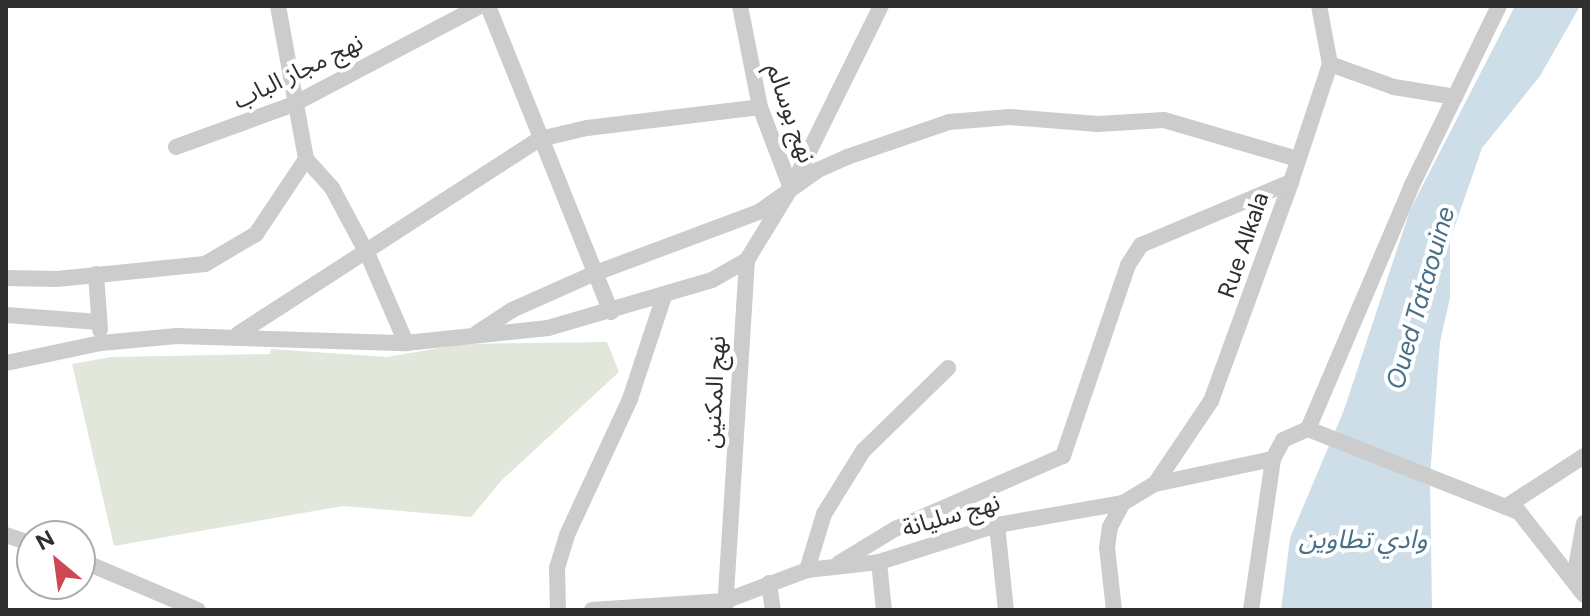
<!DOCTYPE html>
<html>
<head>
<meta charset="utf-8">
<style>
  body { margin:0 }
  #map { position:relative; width:1590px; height:616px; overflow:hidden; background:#fff; font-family:Figtree,"Noto Sans Arabic",sans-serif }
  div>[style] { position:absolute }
  .green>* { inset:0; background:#e2e7dc }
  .water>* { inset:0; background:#cddee8 }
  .street>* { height:16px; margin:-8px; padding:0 8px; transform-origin:8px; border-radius:8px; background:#ccc }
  span { translate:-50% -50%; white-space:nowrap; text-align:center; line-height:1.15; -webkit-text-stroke:8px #fff; paint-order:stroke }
  .street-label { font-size:24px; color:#2f2f2f }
  .water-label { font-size:26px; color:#476f87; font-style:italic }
  .frame { position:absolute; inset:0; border:8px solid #2f2f2f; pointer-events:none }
  .north { position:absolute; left:16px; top:520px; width:80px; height:80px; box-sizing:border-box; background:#fff; border:2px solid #acacac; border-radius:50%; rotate:331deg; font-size:22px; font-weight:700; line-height:32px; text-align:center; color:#2f2f2f }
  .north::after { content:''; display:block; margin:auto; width:28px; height:36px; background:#d04754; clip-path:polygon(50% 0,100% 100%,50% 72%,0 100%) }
</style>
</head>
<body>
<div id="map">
  <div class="green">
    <i style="clip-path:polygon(607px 342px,619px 372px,502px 480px,471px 517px,343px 506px,114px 546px,72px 364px,111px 357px,270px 354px,271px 349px,387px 357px,462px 344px)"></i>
  </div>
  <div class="water">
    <i style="clip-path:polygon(1515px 6px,1580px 6px,1540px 76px,1482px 148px,1450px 240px,1450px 298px,1440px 342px,1430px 477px,1432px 610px,1281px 610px,1290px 538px,1344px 410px,1410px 210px)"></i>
  </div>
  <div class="street">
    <i style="left:278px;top:6px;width:156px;rotate:79.6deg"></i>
    <i style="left:306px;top:159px;width:39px;rotate:48deg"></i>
    <i style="left:332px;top:188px;width:76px;rotate:61.8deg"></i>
    <i style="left:368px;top:255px;width:96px;rotate:66.6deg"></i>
    <i style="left:488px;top:6px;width:330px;rotate:68.1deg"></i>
    <i style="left:740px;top:6px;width:103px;rotate:78.8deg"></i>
    <i style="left:760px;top:107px;width:87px;rotate:69.1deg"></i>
    <i style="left:1330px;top:64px;width:68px;rotate:19.8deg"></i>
    <i style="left:1394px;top:87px;width:62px;rotate:9.3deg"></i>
    <i style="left:176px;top:147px;width:126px;rotate:-20deg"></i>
    <i style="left:294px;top:104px;width:210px;rotate:-27.8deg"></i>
    <i style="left:96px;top:274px;width:56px;rotate:85.9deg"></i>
    <i style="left:6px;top:278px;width:51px;rotate:1.1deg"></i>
    <i style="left:57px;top:279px;width:149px;rotate:-5.8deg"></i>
    <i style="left:205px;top:264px;width:59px;rotate:-30.5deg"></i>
    <i style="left:256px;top:234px;width:90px;rotate:-56.3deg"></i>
    <i style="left:6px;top:315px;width:93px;rotate:4.3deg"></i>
    <i style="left:477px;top:333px;width:42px;rotate:-33.3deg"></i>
    <i style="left:512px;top:310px;width:89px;rotate:-24deg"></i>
    <i style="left:593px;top:274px;width:177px;rotate:-20.5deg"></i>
    <i style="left:759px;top:212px;width:72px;rotate:-35.4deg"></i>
    <i style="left:818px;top:170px;width:32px;rotate:-24deg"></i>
    <i style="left:847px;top:157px;width:108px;rotate:-18.9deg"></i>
    <i style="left:949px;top:122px;width:61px;rotate:-4.7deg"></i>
    <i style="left:1010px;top:117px;width:88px;rotate:4.5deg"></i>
    <i style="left:1098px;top:124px;width:66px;rotate:-3.5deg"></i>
    <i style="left:1164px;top:120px;width:139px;rotate:16.3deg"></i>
    <i style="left:238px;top:334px;width:359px;rotate:-32.9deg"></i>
    <i style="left:540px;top:139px;width:48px;rotate:-13.2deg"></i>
    <i style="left:587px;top:128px;width:174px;rotate:-6.9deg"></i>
    <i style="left:6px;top:363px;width:97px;rotate:-11.9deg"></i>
    <i style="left:101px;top:343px;width:76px;rotate:-5.3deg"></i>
    <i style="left:177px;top:336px;width:229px;rotate:1.8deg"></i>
    <i style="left:406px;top:343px;width:143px;rotate:-6deg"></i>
    <i style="left:548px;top:328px;width:171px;rotate:-16.3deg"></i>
    <i style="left:712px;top:280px;width:40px;rotate:-29.7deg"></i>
    <i style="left:1308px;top:429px;width:263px;rotate:-66.9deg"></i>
    <i style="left:1411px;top:187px;width:201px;rotate:-64.1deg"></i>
    <i style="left:1308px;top:429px;width:227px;rotate:21.5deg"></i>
    <i style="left:1519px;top:512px;width:105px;rotate:51.9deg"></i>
    <i style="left:1155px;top:484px;width:100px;rotate:-56deg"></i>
    <i style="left:1211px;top:401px;width:233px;rotate:-69.9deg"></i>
    <i style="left:1291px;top:182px;width:124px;rotate:-71.7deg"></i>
    <i style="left:1330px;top:64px;width:59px;rotate:-100.7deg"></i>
    <i style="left:1507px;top:506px;width:92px;rotate:-33deg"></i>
    <i style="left:997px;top:525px;width:85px;rotate:84deg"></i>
    <i style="left:6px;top:535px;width:28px;rotate:19deg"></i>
    <i style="left:80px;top:560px;width:128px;rotate:23deg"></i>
    <i style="left:879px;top:562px;width:48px;rotate:84.1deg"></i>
    <i style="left:839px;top:563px;width:66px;rotate:-31.3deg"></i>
    <i style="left:895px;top:529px;width:183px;rotate:-23.5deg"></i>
    <i style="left:1063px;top:456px;width:202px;rotate:-71.2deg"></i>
    <i style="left:1128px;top:265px;width:24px;rotate:-57deg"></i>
    <i style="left:1141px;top:245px;width:163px;rotate:-22.8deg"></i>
    <i style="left:807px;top:570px;width:59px;rotate:-73.1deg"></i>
    <i style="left:824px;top:514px;width:74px;rotate:-58.2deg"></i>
    <i style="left:863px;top:451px;width:119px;rotate:-44.3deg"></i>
    <i style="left:1574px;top:578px;width:56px;rotate:-79.7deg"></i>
    <i style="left:769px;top:583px;width:27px;rotate:82deg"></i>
    <i style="left:558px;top:610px;width:42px;rotate:-91.4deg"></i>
    <i style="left:557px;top:568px;width:34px;rotate:-73deg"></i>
    <i style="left:567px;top:535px;width:150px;rotate:-65.1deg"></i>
    <i style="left:630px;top:399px;width:108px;rotate:-71.7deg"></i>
    <i style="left:592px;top:610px;width:133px;rotate:-3.9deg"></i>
    <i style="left:725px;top:601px;width:88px;rotate:-20.7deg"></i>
    <i style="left:807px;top:570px;width:72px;rotate:-6.3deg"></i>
    <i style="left:879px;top:562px;width:124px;rotate:-17.4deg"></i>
    <i style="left:997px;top:525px;width:128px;rotate:-9.9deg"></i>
    <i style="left:1123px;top:503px;width:37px;rotate:-31deg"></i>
    <i style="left:1155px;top:484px;width:121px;rotate:-12deg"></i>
    <i style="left:1273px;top:459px;width:21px;rotate:-62deg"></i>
    <i style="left:1283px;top:440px;width:27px;rotate:-24deg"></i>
    <i style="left:725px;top:610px;width:351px;rotate:-86.4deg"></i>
    <i style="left:747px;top:260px;width:84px;rotate:-58.6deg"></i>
    <i style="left:791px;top:188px;width:203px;rotate:-63.7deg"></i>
    <i style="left:1114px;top:610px;width:62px;rotate:-96.4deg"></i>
    <i style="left:1107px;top:548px;width:21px;rotate:-82deg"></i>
    <i style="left:1110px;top:527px;width:27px;rotate:-62deg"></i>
    <i style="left:1251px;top:610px;width:153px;rotate:-81.7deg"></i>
  </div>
  <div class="street-label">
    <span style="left:298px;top:71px;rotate:-26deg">نهج مجاز الباب</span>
    <span style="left:791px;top:113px;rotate:71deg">نهج بوسالم</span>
    <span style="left:1243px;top:245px;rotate:-71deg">Rue Alkala</span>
    <span style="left:714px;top:392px;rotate:-87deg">نهج المكنين</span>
    <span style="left:951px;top:515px;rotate:-16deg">نهج سليانة</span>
  </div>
  <div class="water-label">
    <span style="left:1421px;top:298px;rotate:-74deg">Oued Tataouine</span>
    <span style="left:1363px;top:540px">وادي تطاوين</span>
  </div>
  <div class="frame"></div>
  <div class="north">N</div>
</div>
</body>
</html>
